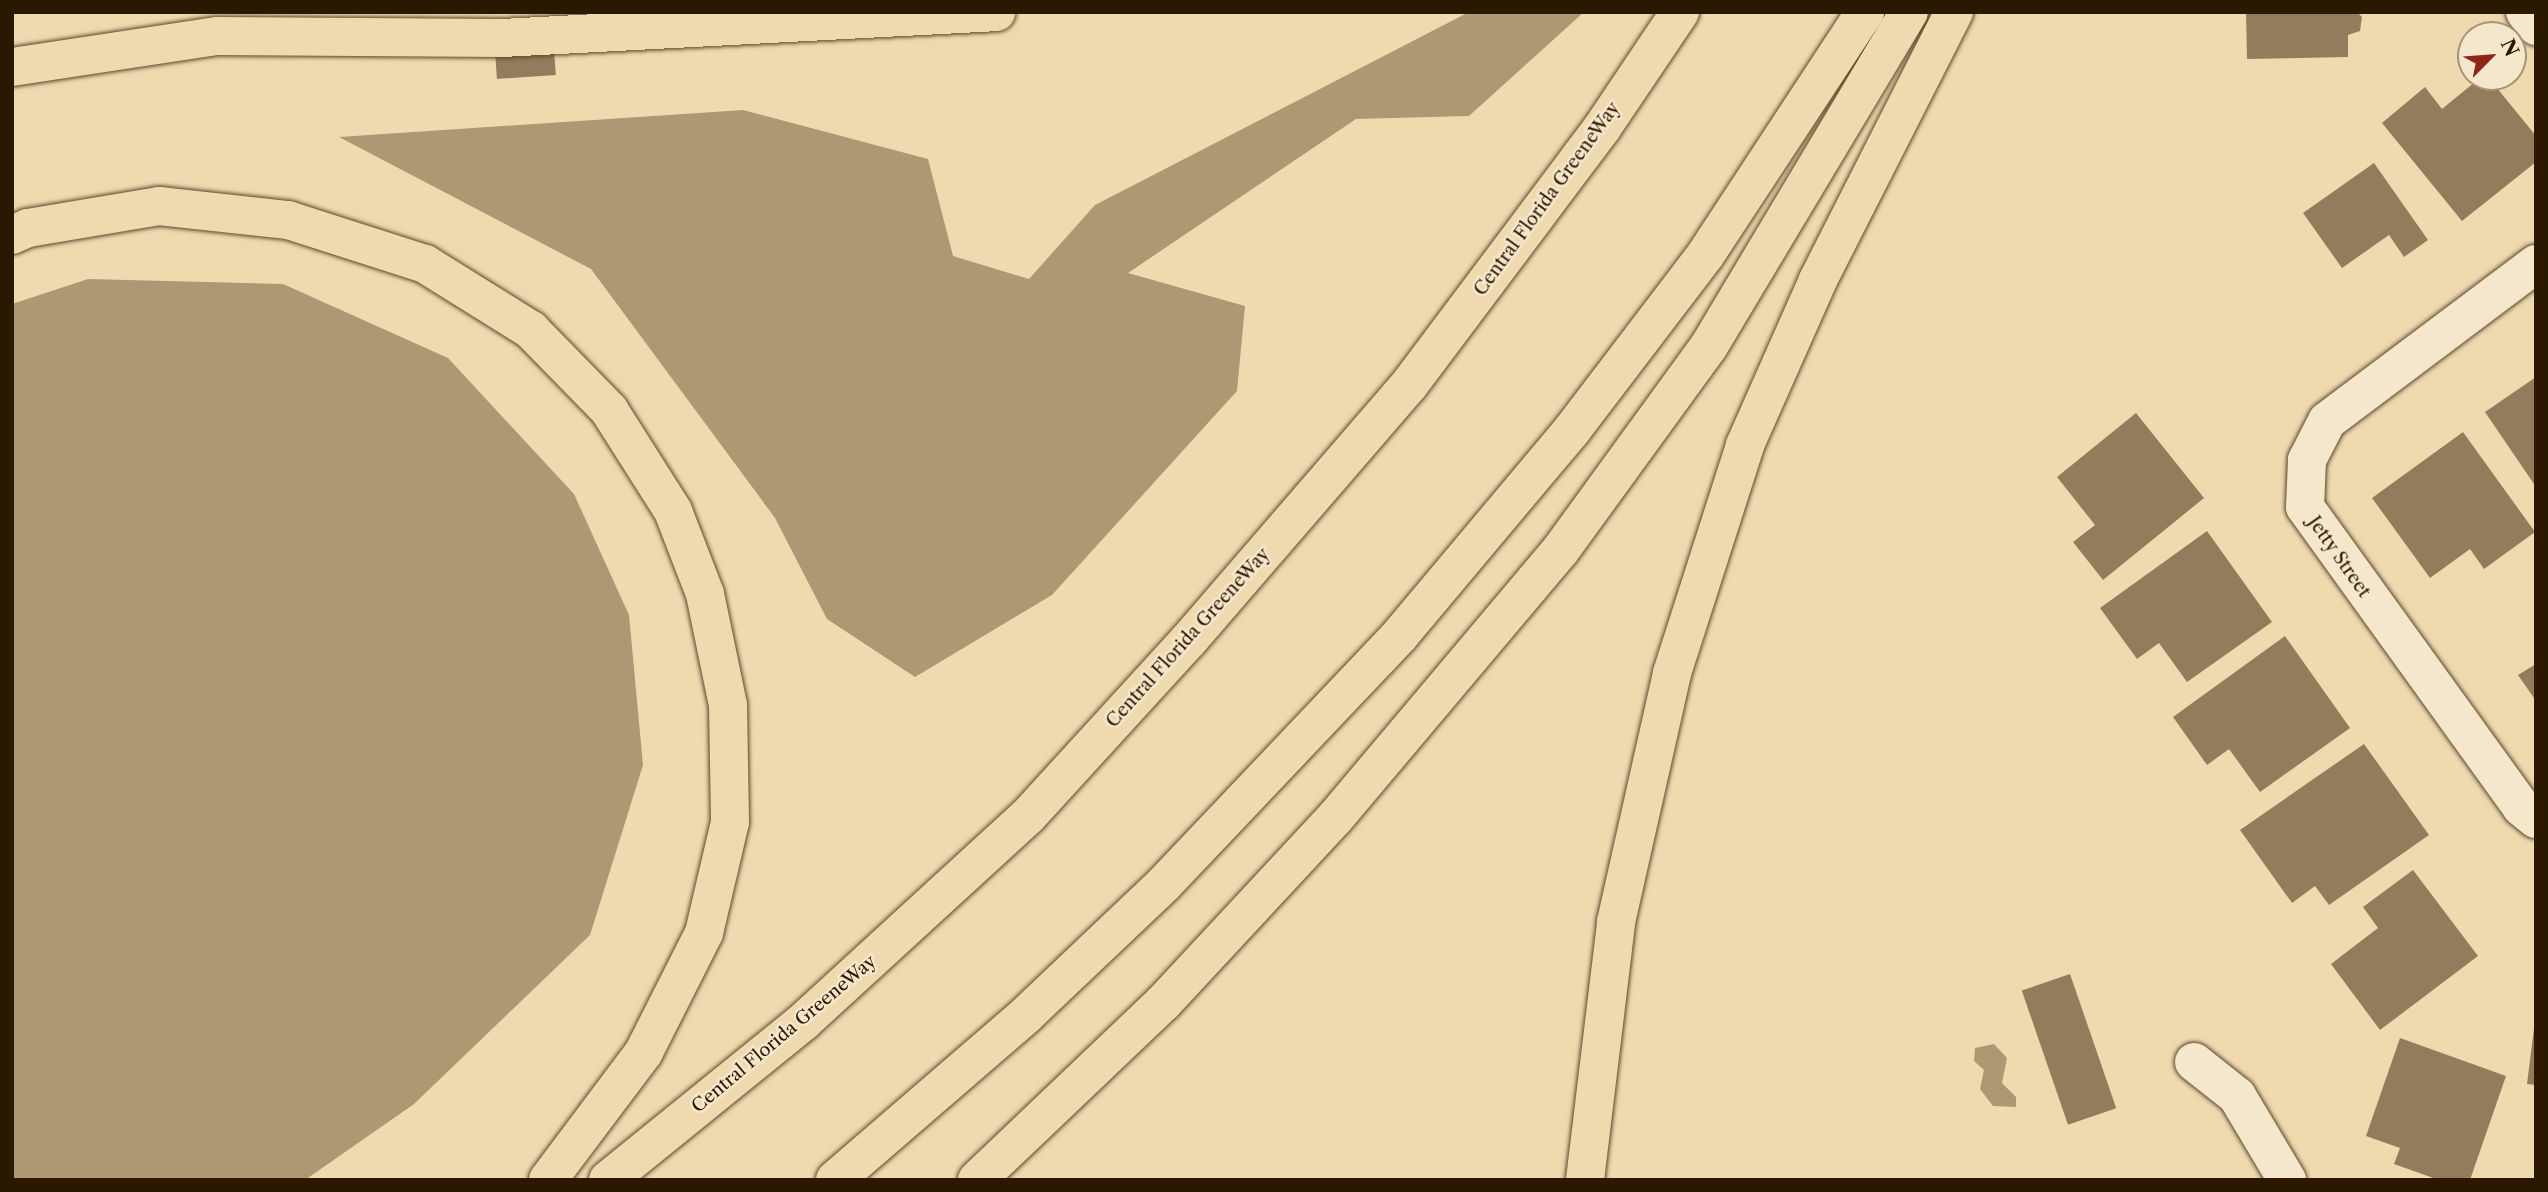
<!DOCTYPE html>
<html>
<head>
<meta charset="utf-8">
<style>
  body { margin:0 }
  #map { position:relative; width:2548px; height:1192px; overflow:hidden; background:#efdab0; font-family:"Libre Caslon Text",serif }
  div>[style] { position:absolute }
  .water>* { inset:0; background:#ad9874 }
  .building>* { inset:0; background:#917c5c; transform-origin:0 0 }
  .roads { filter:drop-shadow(0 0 2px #5d482c) drop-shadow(0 0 2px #5d482c) }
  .minor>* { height:38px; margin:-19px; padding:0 19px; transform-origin:19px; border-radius:19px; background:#f5e7cc }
  .highway>* { height:38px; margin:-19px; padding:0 19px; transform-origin:19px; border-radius:19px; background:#efdab0 }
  span { translate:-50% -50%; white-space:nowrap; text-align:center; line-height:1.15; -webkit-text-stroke:5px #f5e7cc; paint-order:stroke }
  .street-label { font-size:18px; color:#2c1700 }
  .frame { position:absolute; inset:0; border:14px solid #2c1700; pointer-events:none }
  .north { position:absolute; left:2457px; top:21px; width:70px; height:70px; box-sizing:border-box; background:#f5e7cc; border:2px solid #a5947a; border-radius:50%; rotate:65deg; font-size:19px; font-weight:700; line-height:28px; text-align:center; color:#2c1700 }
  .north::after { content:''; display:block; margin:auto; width:24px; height:32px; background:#8f2418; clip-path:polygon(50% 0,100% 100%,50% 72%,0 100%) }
</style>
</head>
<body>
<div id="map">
  <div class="water">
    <i style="clip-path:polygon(1469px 12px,1584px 12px,1469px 116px,1356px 119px,1128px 273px,1245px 306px,1237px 391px,1052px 595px,915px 677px,827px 619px,775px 518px,591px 269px,339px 137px,743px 110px,928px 159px,953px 256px,1029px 279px,1095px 205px)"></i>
    <i style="clip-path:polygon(88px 279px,283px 284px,448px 358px,574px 494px,629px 615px,643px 765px,590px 935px,414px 1104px,305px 1180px,12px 1180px,12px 304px)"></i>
    <i style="clip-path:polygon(1994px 1044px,2007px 1058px,2002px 1083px,2016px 1097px,2016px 1107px,1993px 1106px,1980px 1089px,1984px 1070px,1974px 1061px,1975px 1048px)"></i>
  </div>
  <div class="building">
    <i style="clip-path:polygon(2246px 12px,2357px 12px,2362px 17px,2360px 31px,2348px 35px,2348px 57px,2247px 59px)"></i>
    <i style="left:553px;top:35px;width:40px;height:59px;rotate:86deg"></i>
    <i style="clip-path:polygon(2481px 77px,2488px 77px,2536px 136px,2536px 162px,2462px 221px,2382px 123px,2425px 87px,2442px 109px)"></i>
    <i style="clip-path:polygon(2374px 163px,2428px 240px,2404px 257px,2389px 235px,2342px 268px,2303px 213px)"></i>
    <i style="clip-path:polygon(2536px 377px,2536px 487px,2485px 412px)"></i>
    <i style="clip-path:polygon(2136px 413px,2204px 498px,2103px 580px,2073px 542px,2095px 525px,2057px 477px)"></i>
    <i style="clip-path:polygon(2463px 432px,2535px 532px,2484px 569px,2470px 549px,2430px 578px,2372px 498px)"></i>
    <i style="clip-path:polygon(2207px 531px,2272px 622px,2187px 682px,2159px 643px,2137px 659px,2100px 608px)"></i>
    <i style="clip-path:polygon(2285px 636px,2350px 728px,2260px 792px,2229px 749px,2207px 765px,2173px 717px)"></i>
    <i style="clip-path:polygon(2536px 664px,2536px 701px,2518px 675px)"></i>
    <i style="clip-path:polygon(2364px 744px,2429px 835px,2329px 905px,2315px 886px,2292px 903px,2240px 830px)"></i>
    <i style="clip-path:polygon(2413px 870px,2478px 956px,2380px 1030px,2331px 964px,2378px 928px,2363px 907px)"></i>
    <i style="left:2070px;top:974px;width:142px;height:51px;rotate:71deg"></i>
    <i style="clip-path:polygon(2534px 1028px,2536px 1028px,2536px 1085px,2527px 1084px)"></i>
    <i style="clip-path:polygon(2400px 1038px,2506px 1076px,2470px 1180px,2439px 1180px,2394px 1164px,2400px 1148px,2366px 1136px)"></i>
  </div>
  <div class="roads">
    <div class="minor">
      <i style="left:2525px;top:12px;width:18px;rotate:52deg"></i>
      <i style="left:2536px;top:264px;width:261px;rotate:143.1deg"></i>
      <i style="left:2327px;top:421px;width:44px;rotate:117.1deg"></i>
      <i style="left:2307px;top:460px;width:47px;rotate:92.4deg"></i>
      <i style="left:2305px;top:507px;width:370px;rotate:54.2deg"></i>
      <i style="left:2521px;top:807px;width:19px;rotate:39deg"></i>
      <i style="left:2194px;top:1062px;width:55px;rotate:38.3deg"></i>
      <i style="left:2237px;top:1096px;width:98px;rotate:59.2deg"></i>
    </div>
    <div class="highway">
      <i style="left:12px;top:67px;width:207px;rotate:-8.6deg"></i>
      <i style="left:217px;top:36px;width:285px;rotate:0.4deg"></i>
      <i style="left:502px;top:38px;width:495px;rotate:-3deg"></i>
      <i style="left:12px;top:235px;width:17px;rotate:-24deg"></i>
      <i style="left:28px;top:228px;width:133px;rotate:-9.5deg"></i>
      <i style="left:159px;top:206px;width:130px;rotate:6.2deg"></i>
      <i style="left:288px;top:220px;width:144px;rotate:17.8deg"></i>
      <i style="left:425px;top:264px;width:125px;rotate:31.9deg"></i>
      <i style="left:531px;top:330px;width:112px;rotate:45.7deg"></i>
      <i style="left:609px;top:410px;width:120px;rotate:57.6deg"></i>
      <i style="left:673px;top:511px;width:89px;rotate:68.9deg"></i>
      <i style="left:705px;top:594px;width:113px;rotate:78.3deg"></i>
      <i style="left:728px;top:705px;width:117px;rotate:89deg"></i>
      <i style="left:730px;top:822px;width:114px;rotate:103.2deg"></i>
      <i style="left:704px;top:933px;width:133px;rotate:116.8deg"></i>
      <i style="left:644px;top:1052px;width:160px;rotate:126.9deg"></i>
      <i style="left:608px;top:1180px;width:251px;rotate:-39deg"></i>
      <i style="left:803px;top:1022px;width:305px;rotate:-42.5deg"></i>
      <i style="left:1028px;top:816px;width:237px;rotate:-47.6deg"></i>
      <i style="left:1188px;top:641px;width:338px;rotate:-49.2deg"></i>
      <i style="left:1409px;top:385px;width:321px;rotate:-53.1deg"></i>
      <i style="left:1602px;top:128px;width:140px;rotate:-56.1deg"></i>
      <i style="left:835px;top:1180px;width:252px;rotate:-40.8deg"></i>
      <i style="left:1026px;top:1015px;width:190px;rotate:-43.5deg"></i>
      <i style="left:1164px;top:884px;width:343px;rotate:-46.5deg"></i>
      <i style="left:1400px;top:635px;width:268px;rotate:-50deg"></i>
      <i style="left:1572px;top:430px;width:221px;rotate:-52.7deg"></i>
      <i style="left:1706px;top:254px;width:290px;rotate:-56.7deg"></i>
      <i style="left:977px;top:1180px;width:257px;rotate:-43.6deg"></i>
      <i style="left:1163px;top:1003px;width:253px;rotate:-47.1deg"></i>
      <i style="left:1335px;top:818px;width:349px;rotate:-49.9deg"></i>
      <i style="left:1560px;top:551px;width:253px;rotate:-54deg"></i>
      <i style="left:1709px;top:346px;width:389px;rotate:-59.1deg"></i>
      <i style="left:1585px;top:1180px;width:260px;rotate:-83.1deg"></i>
      <i style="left:1616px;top:922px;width:255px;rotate:-77.3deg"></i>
      <i style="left:1672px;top:673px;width:239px;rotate:-72.2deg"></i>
      <i style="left:1745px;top:445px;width:180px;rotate:-66.1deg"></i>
      <i style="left:1818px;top:280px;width:301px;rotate:-63.1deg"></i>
    </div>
  </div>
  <div class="street-label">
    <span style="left:1547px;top:199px;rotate:-54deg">Central Florida GreeneWay</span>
    <span style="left:2339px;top:557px;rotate:55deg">Jetty Street</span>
    <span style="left:1188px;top:638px;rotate:-48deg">Central Florida GreeneWay</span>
    <span style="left:784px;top:1034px;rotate:-40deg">Central Florida GreeneWay</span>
  </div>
  <div class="frame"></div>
  <div class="north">N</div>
</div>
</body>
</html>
